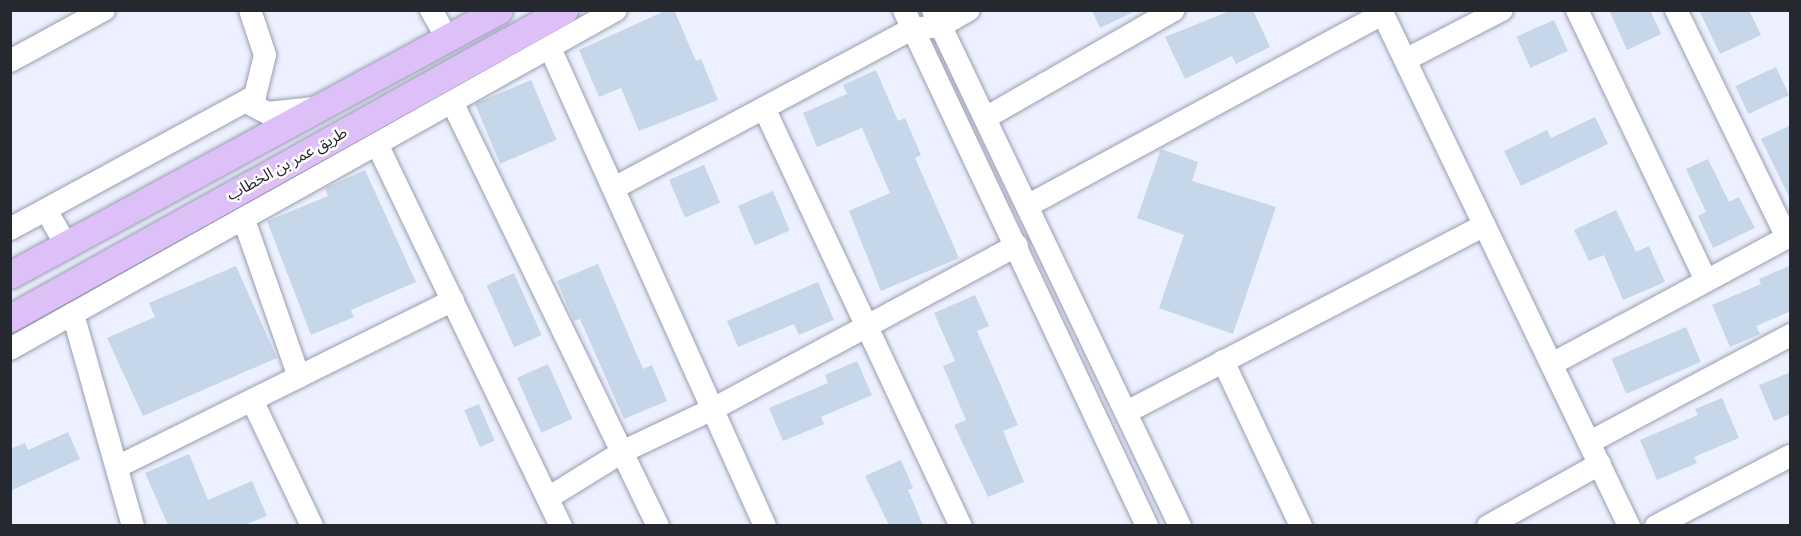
<!DOCTYPE html>
<html>
<head>
<meta charset="utf-8">
<style>
  body { margin:0 }
  #map { position:relative; width:1801px; height:536px; overflow:hidden; background:#edf0fe; font-family:Signika,"Noto Sans Arabic",sans-serif }
  div>[style] { position:absolute }
  .building>* { inset:0; background:#c5d7e9; transform-origin:0 0 }
  .roads { filter:drop-shadow(0 0 2px #999db2) drop-shadow(0 0 2px #999db2) }
  .minor>* { height:22px; margin:-11px; padding:0 11px; transform-origin:11px; border-radius:11px; background:#fff }
  .major>* { height:27px; margin:-13.5px; padding:0 13.5px; transform-origin:13.5px; border-radius:13.5px; background:#ddc0f7 }
  span { translate:-50% -50%; white-space:nowrap; text-align:center; line-height:1.15; -webkit-text-stroke:5px #fefefe; paint-order:stroke }
  .street-label { font-size:16px; color:#262830 }
  .frame { position:absolute; inset:0; border:12px solid #262830; pointer-events:none }
</style>
</head>
<body>
<div id="map">
  <div class="building">
    <i style="clip-path:polygon(667px 10px,674px 10px,696px 61px,701px 59px,718px 100px,639px 131px,621px 88px,599px 97px,579px 50px)"></i>
    <i style="clip-path:polygon(1092px 10px,1138px 10px,1100px 28px)"></i>
    <i style="clip-path:polygon(1232px 10px,1253px 10px,1270px 47px,1236px 64px,1232px 56px,1185px 79px,1165px 37px)"></i>
    <i style="clip-path:polygon(1609px 10px,1650px 10px,1661px 34px,1627px 50px)"></i>
    <i style="clip-path:polygon(1699px 10px,1749px 10px,1761px 35px,1720px 54px)"></i>
    <i style="left:1554px;top:20px;width:34px;height:41px;rotate:66deg"></i>
    <i style="left:1776px;top:67px;width:31px;height:45px;rotate:65deg"></i>
    <i style="clip-path:polygon(876px 70px,898px 121px,905px 118px,921px 155px,915px 158px,959px 258px,881px 291px,849px 211px,890px 193px,862px 128px,817px 147px,803px 113px,847px 94px,843px 85px)"></i>
    <i style="left:531px;top:80px;width:65px;height:61px;rotate:67deg"></i>
    <i style="clip-path:polygon(1595px 117px,1608px 144px,1521px 186px,1504px 151px,1547px 130px,1551px 138px)"></i>
    <i style="clip-path:polygon(1791px 125px,1791px 201px,1761px 139px)"></i>
    <i style="clip-path:polygon(1161px 149px,1198px 162px,1192px 181px,1276px 207px,1233px 334px,1159px 308px,1184px 235px,1137px 218px)"></i>
    <i style="clip-path:polygon(1708px 159px,1729px 202px,1739px 197px,1755px 228px,1713px 248px,1698px 216px,1706px 212px,1686px 169px)"></i>
    <i style="left:704px;top:165px;width:41px;height:38px;rotate:67deg"></i>
    <i style="clip-path:polygon(365px 170px,416px 282px,351px 310px,354px 317px,311px 335px,267px 221px,328px 196px,325px 188px)"></i>
    <i style="left:773px;top:191px;width:43px;height:38px;rotate:67deg"></i>
    <i style="clip-path:polygon(1616px 210px,1636px 252px,1649px 246px,1665px 282px,1623px 300px,1604px 255px,1589px 261px,1574px 230px)"></i>
    <i style="clip-path:polygon(598px 264px,643px 369px,652px 365px,667px 401px,624px 419px,580px 319px,574px 321px,557px 281px)"></i>
    <i style="clip-path:polygon(1791px 265px,1791px 311px,1756px 326px,1760px 334px,1730px 347px,1712px 305px,1761px 284px,1759px 279px)"></i>
    <i style="clip-path:polygon(236px 266px,277px 358px,143px 416px,107px 338px,155px 317px,149px 303px)"></i>
    <i style="left:514px;top:273px;width:68px;height:30px;rotate:66deg"></i>
    <i style="clip-path:polygon(818px 282px,834px 320px,799px 335px,794px 324px,738px 347px,727px 321px)"></i>
    <i style="clip-path:polygon(975px 295px,989px 326px,977px 331px,1018px 425px,1003px 431px,1024px 482px,988px 497px,954px 425px,966px 420px,943px 366px,955px 361px,934px 313px)"></i>
    <i style="left:1686px;top:327px;width:38px;height:81px;rotate:67deg"></i>
    <i style="clip-path:polygon(857px 361px,872px 395px,821px 417px,824px 424px,783px 441px,769px 408px,828px 383px,825px 375px)"></i>
    <i style="left:548px;top:364px;width:60px;height:34px;rotate:66deg"></i>
    <i style="clip-path:polygon(1791px 372px,1791px 414px,1774px 421px,1759px 385px)"></i>
    <i style="clip-path:polygon(1722px 398px,1739px 438px,1694px 457px,1697px 463px,1657px 480px,1640px 440px,1698px 415px,1695px 409px)"></i>
    <i style="left:479px;top:404px;width:40px;height:16px;rotate:67deg"></i>
    <i style="clip-path:polygon(68px 432px,80px 459px,10px 491px,10px 449px,25px 443px,28px 450px)"></i>
    <i style="clip-path:polygon(189px 454px,208px 500px,252px 481px,267px 516px,244px 525px,168px 525px,145px 473px)"></i>
    <i style="clip-path:polygon(901px 460px,913px 488px,908px 490px,923px 525px,889px 525px,865px 476px)"></i>
  </div>
  <div class="roads">
    <div class="minor">
      <i style="left:431px;top:10px;width:34px;rotate:60deg"></i>
      <i style="left:904px;top:10px;width:570px;rotate:64.78deg"></i>
      <i style="left:933px;top:10px;width:572px;rotate:64.42deg"></i>
      <i style="left:1381px;top:10px;width:573px;rotate:64.33deg"></i>
      <i style="left:1577px;top:10px;width:300px;rotate:64.5deg"></i>
      <i style="left:1676px;top:10px;width:254px;rotate:64deg"></i>
      <i style="left:550px;top:48px;width:524px;rotate:65.78deg"></i>
      <i style="left:1405px;top:60px;width:109px;rotate:-27.3deg"></i>
      <i style="left:10px;top:61px;width:107px;rotate:-28.5deg"></i>
      <i style="left:246px;top:102px;width:25px;rotate:27deg"></i>
      <i style="left:268px;top:113px;width:47px;rotate:-6.1deg"></i>
      <i style="left:453px;top:104px;width:469px;rotate:64.1deg"></i>
      <i style="left:764px;top:108px;width:462px;rotate:64.8deg"></i>
      <i style="left:987px;top:117px;width:215px;rotate:-29.8deg"></i>
      <i style="left:377px;top:144px;width:424px;rotate:64.3deg"></i>
      <i style="left:614px;top:188px;width:338px;rotate:-28.1deg"></i>
      <i style="left:912px;top:29px;width:29px;rotate:-6deg"></i>
      <i style="left:941px;top:26px;width:32px;rotate:-30deg"></i>
      <i style="left:1029px;top:205px;width:401px;rotate:-28.4deg"></i>
      <i style="left:46px;top:210px;width:39px;rotate:60deg"></i>
      <i style="left:244px;top:220px;width:166px;rotate:70.7deg"></i>
      <i style="left:10px;top:229px;width:279px;rotate:-28.5deg"></i>
      <i style="left:255px;top:96px;width:42px;rotate:-76.3deg"></i>
      <i style="left:265px;top:55px;width:47px;rotate:-108.4deg"></i>
      <i style="left:73px;top:314px;width:220px;rotate:74.2deg"></i>
      <i style="left:10px;top:349px;width:694px;rotate:-29.22deg"></i>
      <i style="left:1223px;top:361px;width:183px;rotate:64.7deg"></i>
      <i style="left:1552px;top:364px;width:270px;rotate:-28.3deg"></i>
      <i style="left:252px;top:400px;width:140px;rotate:64.5deg"></i>
      <i style="left:1127px;top:412px;width:403px;rotate:-27.6deg"></i>
      <i style="left:1590px;top:442px;width:227px;rotate:-28.1deg"></i>
      <i style="left:117px;top:467px;width:375px;rotate:-26.4deg"></i>
      <i style="left:548px;top:498px;width:89px;rotate:-31.7deg"></i>
      <i style="left:624px;top:451px;width:98px;rotate:-25.3deg"></i>
      <i style="left:713px;top:409px;width:345px;rotate:-28.3deg"></i>
      <i style="left:1488px;top:526px;width:128px;rotate:-29deg"></i>
      <i style="left:1656px;top:526px;width:151px;rotate:-27.6deg"></i>
    </div>
    <div class="major">
      <i style="left:10px;top:275px;width:556px;rotate:-28.45deg"></i>
      <i style="left:10px;top:318px;width:634px;rotate:-29.07deg"></i>
    </div>
  </div>
  <div class="street-label">
    <span style="left:287px;top:164px;rotate:-29deg">طريق عمر بن الخطاب</span>
  </div>
  <div class="frame"></div>
</div>
</body>
</html>
